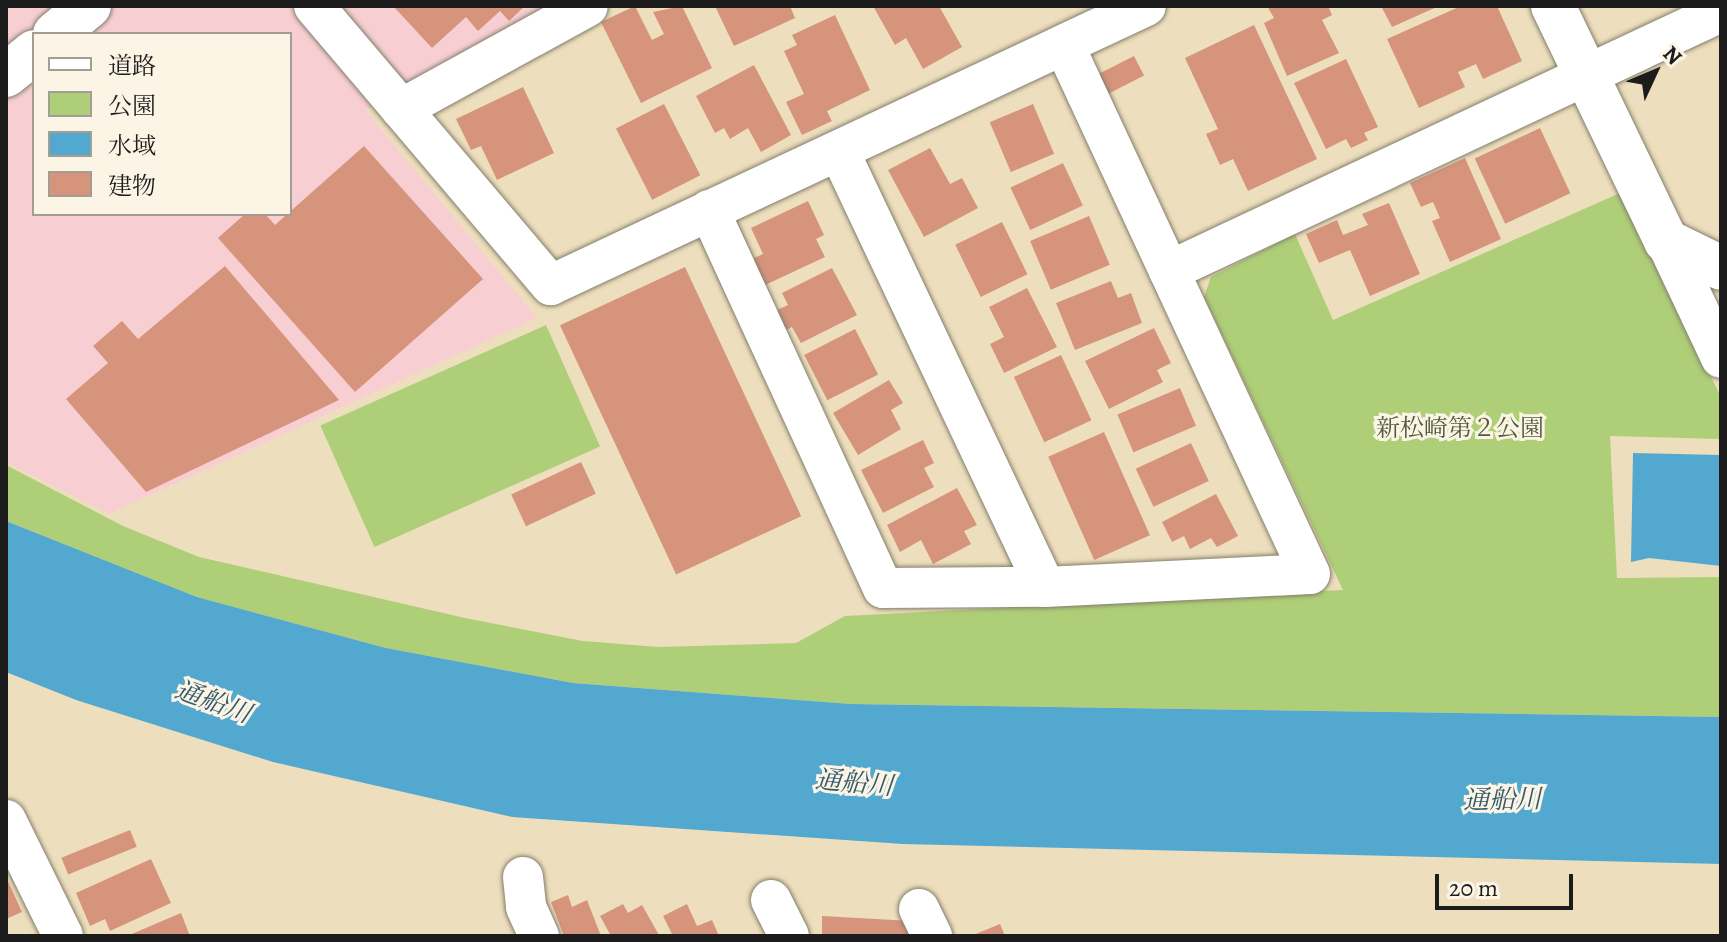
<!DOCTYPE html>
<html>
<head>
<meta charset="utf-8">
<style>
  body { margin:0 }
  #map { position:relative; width:1727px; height:942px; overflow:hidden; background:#eddfbd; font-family:Alegreya,"Noto Serif JP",serif }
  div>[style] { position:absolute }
  .built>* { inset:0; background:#f7cfd3 }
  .green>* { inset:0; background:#aecf77; transform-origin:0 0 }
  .water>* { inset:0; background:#53a8cf }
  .building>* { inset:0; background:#d6947c; transform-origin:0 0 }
  .roads { filter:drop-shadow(0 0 2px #847e6c) drop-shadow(0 0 2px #847e6c) }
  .street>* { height:40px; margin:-20px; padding:0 20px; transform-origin:20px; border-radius:20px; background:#fff }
  .secondary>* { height:44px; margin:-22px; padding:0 22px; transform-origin:22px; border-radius:22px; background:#fff }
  span { translate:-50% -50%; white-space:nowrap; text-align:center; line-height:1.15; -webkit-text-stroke:6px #fcf5e5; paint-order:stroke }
  .park-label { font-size:24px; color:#4f5b3c }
  .water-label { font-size:26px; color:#355b6d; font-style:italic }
  .frame { position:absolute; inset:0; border:8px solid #1c1c1c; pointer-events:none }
  .legend { position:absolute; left:32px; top:32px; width:260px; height:184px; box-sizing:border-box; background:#fcf5e5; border:2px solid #a29e95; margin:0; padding:10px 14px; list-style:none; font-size:24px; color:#1c1c1c }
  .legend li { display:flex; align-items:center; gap:16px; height:40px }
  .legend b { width:40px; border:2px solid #a29e95 }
  .north { position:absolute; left:1615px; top:32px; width:80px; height:80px; -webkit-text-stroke:6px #fcf5e5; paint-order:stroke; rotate:46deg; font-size:22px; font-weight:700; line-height:32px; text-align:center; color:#1c1c1c }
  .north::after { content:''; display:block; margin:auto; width:28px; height:36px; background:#1c1c1c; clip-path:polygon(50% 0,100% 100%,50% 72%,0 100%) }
  .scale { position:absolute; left:1435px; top:874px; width:138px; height:36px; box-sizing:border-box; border:4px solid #1c1c1c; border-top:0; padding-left:10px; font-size:24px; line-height:28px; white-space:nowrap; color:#1c1c1c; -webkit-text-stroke:6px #fcf5e5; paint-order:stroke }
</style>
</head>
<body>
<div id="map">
  <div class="built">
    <i style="clip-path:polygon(evenodd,6px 6px,559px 6px,365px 110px,537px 318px,109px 514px,6px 462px,6px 6px,34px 34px,290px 34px,290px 214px,34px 214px,34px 34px)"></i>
  </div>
  <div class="green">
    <i style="clip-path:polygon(1620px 193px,1721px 397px,1721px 439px,1610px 436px,1617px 578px,1721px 577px,1721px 717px,851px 704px,573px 683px,386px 648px,197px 597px,6px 521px,6px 465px,123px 526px,199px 557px,465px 618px,583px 641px,658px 647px,796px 643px,845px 616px,1343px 590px,1204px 297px,1211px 277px,1295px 234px,1333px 320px)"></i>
    <i style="left:546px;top:325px;width:133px;height:247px;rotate:66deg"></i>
  </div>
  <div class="water">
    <i style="clip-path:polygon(1633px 453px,1721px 455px,1721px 566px,1649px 558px,1631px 562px)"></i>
    <i style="clip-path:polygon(6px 521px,197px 597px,386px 648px,573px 683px,851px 704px,1721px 717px,1721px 864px,903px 844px,512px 817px,273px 762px,76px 700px,6px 672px)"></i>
  </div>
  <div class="building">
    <i style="clip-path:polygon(393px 6px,525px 6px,509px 21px,500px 11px,478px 31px,466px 17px,432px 48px)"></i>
    <i style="clip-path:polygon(635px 6px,652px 40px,664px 34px,653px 12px,682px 6px,712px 68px,641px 103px,601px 22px)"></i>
    <i style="clip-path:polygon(715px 6px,790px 6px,795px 18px,734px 46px)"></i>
    <i style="clip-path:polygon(873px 6px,939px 6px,962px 47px,923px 69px,906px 38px,895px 45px)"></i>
    <i style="clip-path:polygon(1267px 6px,1328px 6px,1332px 15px,1322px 20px,1339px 53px,1287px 76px,1264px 23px,1274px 18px)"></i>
    <i style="clip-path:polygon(1381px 6px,1439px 6px,1392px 27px)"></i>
    <i style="clip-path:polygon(1461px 6px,1497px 6px,1522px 61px,1483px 79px,1476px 64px,1458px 72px,1465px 87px,1419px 108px,1387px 39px)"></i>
    <i style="clip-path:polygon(835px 15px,870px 90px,827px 111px,832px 121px,802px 135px,786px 102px,804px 94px,784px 51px,797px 45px,792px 35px)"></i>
    <i style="clip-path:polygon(1254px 25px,1317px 159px,1248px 191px,1233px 159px,1220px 165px,1206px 134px,1218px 129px,1185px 58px)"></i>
    <i style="left:1134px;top:56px;width:22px;height:41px;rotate:63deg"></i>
    <i style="clip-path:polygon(1346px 59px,1378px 127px,1364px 133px,1368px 140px,1351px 148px,1346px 139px,1326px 149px,1294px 83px)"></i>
    <i style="clip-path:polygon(754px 65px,791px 135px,761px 152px,748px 128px,730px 139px,724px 128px,715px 133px,696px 96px)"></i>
    <i style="clip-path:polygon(523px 87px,554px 153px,497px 180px,481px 146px,471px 150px,456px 119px)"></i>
    <i style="left:664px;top:104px;width:80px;height:54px;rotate:63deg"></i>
    <i style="left:1033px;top:104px;width:54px;height:47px;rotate:67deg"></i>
    <i style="left:1540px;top:128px;width:72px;height:72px;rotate:65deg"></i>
    <i style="clip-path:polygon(364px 146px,483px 279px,355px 392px,218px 238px,245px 214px,265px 214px,275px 225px)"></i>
    <i style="clip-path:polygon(930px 148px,950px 184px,962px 178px,978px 208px,924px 237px,888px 170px)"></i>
    <i style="clip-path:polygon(1465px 158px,1501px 239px,1450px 262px,1432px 221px,1440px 218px,1433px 202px,1421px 207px,1410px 183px)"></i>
    <i style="left:1063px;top:163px;width:47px;height:58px;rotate:65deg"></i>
    <i style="clip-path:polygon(808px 201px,824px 235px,816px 239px,825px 257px,763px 286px,750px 260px,763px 254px,751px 228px)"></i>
    <i style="clip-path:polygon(1389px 203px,1420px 274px,1370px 296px,1350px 250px,1319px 263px,1306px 234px,1337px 220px,1343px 235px,1368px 225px,1362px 214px)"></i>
    <i style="left:1089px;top:216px;width:53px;height:64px;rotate:67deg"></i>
    <i style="left:1002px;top:222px;width:58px;height:52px;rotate:64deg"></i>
    <i style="clip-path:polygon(225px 266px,339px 400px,146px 492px,66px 399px,108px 363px,93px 346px,122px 321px,138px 339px)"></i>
    <i style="left:685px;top:267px;width:275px;height:138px;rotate:65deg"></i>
    <i style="clip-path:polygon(832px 268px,857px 315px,801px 343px,792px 327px,782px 332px,771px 313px,788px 305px,782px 293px)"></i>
    <i style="clip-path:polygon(1111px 281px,1118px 298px,1131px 293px,1142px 323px,1075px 350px,1056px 303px)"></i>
    <i style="clip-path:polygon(1027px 288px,1057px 347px,1004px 373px,990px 344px,1004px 337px,989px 307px)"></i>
    <i style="clip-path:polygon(1154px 328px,1171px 363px,1157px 370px,1163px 382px,1109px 409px,1085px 361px)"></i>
    <i style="left:855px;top:329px;width:51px;height:57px;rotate:63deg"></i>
    <i style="left:1061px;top:355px;width:72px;height:52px;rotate:65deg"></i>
    <i style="clip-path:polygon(889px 380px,903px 403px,891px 410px,901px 429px,858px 455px,833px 413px)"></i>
    <i style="left:1180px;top:388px;width:41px;height:68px;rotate:67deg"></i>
    <i style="left:1104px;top:432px;width:113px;height:61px;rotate:66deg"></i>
    <i style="clip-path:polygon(923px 440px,934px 463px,924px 468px,934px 487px,883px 513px,861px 470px)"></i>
    <i style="left:1191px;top:443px;width:42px;height:61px;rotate:65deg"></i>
    <i style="left:581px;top:462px;width:35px;height:77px;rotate:65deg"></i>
    <i style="clip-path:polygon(957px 488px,977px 525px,964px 531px,971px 544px,933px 564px,921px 540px,900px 552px,887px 525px)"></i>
    <i style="clip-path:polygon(1216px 494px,1238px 536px,1217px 547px,1211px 538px,1190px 549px,1184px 536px,1172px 542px,1162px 522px)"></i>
    <i style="left:130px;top:830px;width:18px;height:74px;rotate:68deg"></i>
    <i style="clip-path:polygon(151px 859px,171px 903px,110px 931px,105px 919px,90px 926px,76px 893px)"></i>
    <i style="clip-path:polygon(6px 877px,22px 912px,6px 919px)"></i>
    <i style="clip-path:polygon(568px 895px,572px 907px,587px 900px,601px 936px,564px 936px,551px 902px)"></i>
    <i style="clip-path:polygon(623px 904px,628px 913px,642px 905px,659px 935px,611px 936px,600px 916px)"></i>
    <i style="clip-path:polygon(687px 904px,697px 926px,712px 920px,719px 936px,673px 936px,663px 916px)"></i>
    <i style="clip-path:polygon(181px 913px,190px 936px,127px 936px)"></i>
    <i style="clip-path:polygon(822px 916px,912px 921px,912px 936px,822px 936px)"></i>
    <i style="clip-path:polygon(1000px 924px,1005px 936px,971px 936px)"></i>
  </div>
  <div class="roads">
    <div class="street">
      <i style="left:314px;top:6px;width:366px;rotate:49.7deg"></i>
      <i style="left:551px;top:285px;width:657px;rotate:-25.12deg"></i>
      <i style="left:401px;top:109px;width:213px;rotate:-28.8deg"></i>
      <i style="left:839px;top:151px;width:482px;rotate:64.7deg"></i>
      <i style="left:709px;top:210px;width:416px;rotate:65.3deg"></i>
      <i style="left:883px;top:588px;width:162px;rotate:-0.4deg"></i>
      <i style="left:1045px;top:587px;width:265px;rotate:-2.8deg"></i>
      <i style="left:1310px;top:574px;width:583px;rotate:-114.94deg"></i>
      <i style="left:1666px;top:241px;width:129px;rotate:64.8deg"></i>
      <i style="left:1169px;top:271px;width:610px;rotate:-25.14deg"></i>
      <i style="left:6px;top:820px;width:129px;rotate:63.8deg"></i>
      <i style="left:523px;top:877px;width:30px;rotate:84deg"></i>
      <i style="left:526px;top:907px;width:32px;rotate:66deg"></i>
      <i style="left:771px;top:900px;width:40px;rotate:63.4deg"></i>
      <i style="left:919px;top:909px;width:30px;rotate:64deg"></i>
    </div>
    <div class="secondary">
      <i style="left:1553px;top:6px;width:261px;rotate:64.3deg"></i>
      <i style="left:1666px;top:241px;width:61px;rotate:26.1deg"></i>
      <i style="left:55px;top:34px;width:44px;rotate:-39.5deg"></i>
      <i style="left:6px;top:75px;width:36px;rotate:-39deg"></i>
    </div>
  </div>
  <div class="park-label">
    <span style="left:1460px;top:429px">新松崎第２公園</span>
  </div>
  <div class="water-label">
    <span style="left:213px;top:702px;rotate:20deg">通船川</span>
    <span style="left:854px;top:783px;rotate:5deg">通船川</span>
    <span style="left:1502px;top:800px;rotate:-1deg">通船川</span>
  </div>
  <div class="frame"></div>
  <ul class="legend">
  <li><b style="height:10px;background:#fff"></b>道路</li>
  <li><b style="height:22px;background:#aecf77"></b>公園</li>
  <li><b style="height:22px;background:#53a8cf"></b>水域</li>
  <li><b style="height:22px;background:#d6947c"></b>建物</li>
  </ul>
  <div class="north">N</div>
  <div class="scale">20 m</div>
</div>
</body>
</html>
